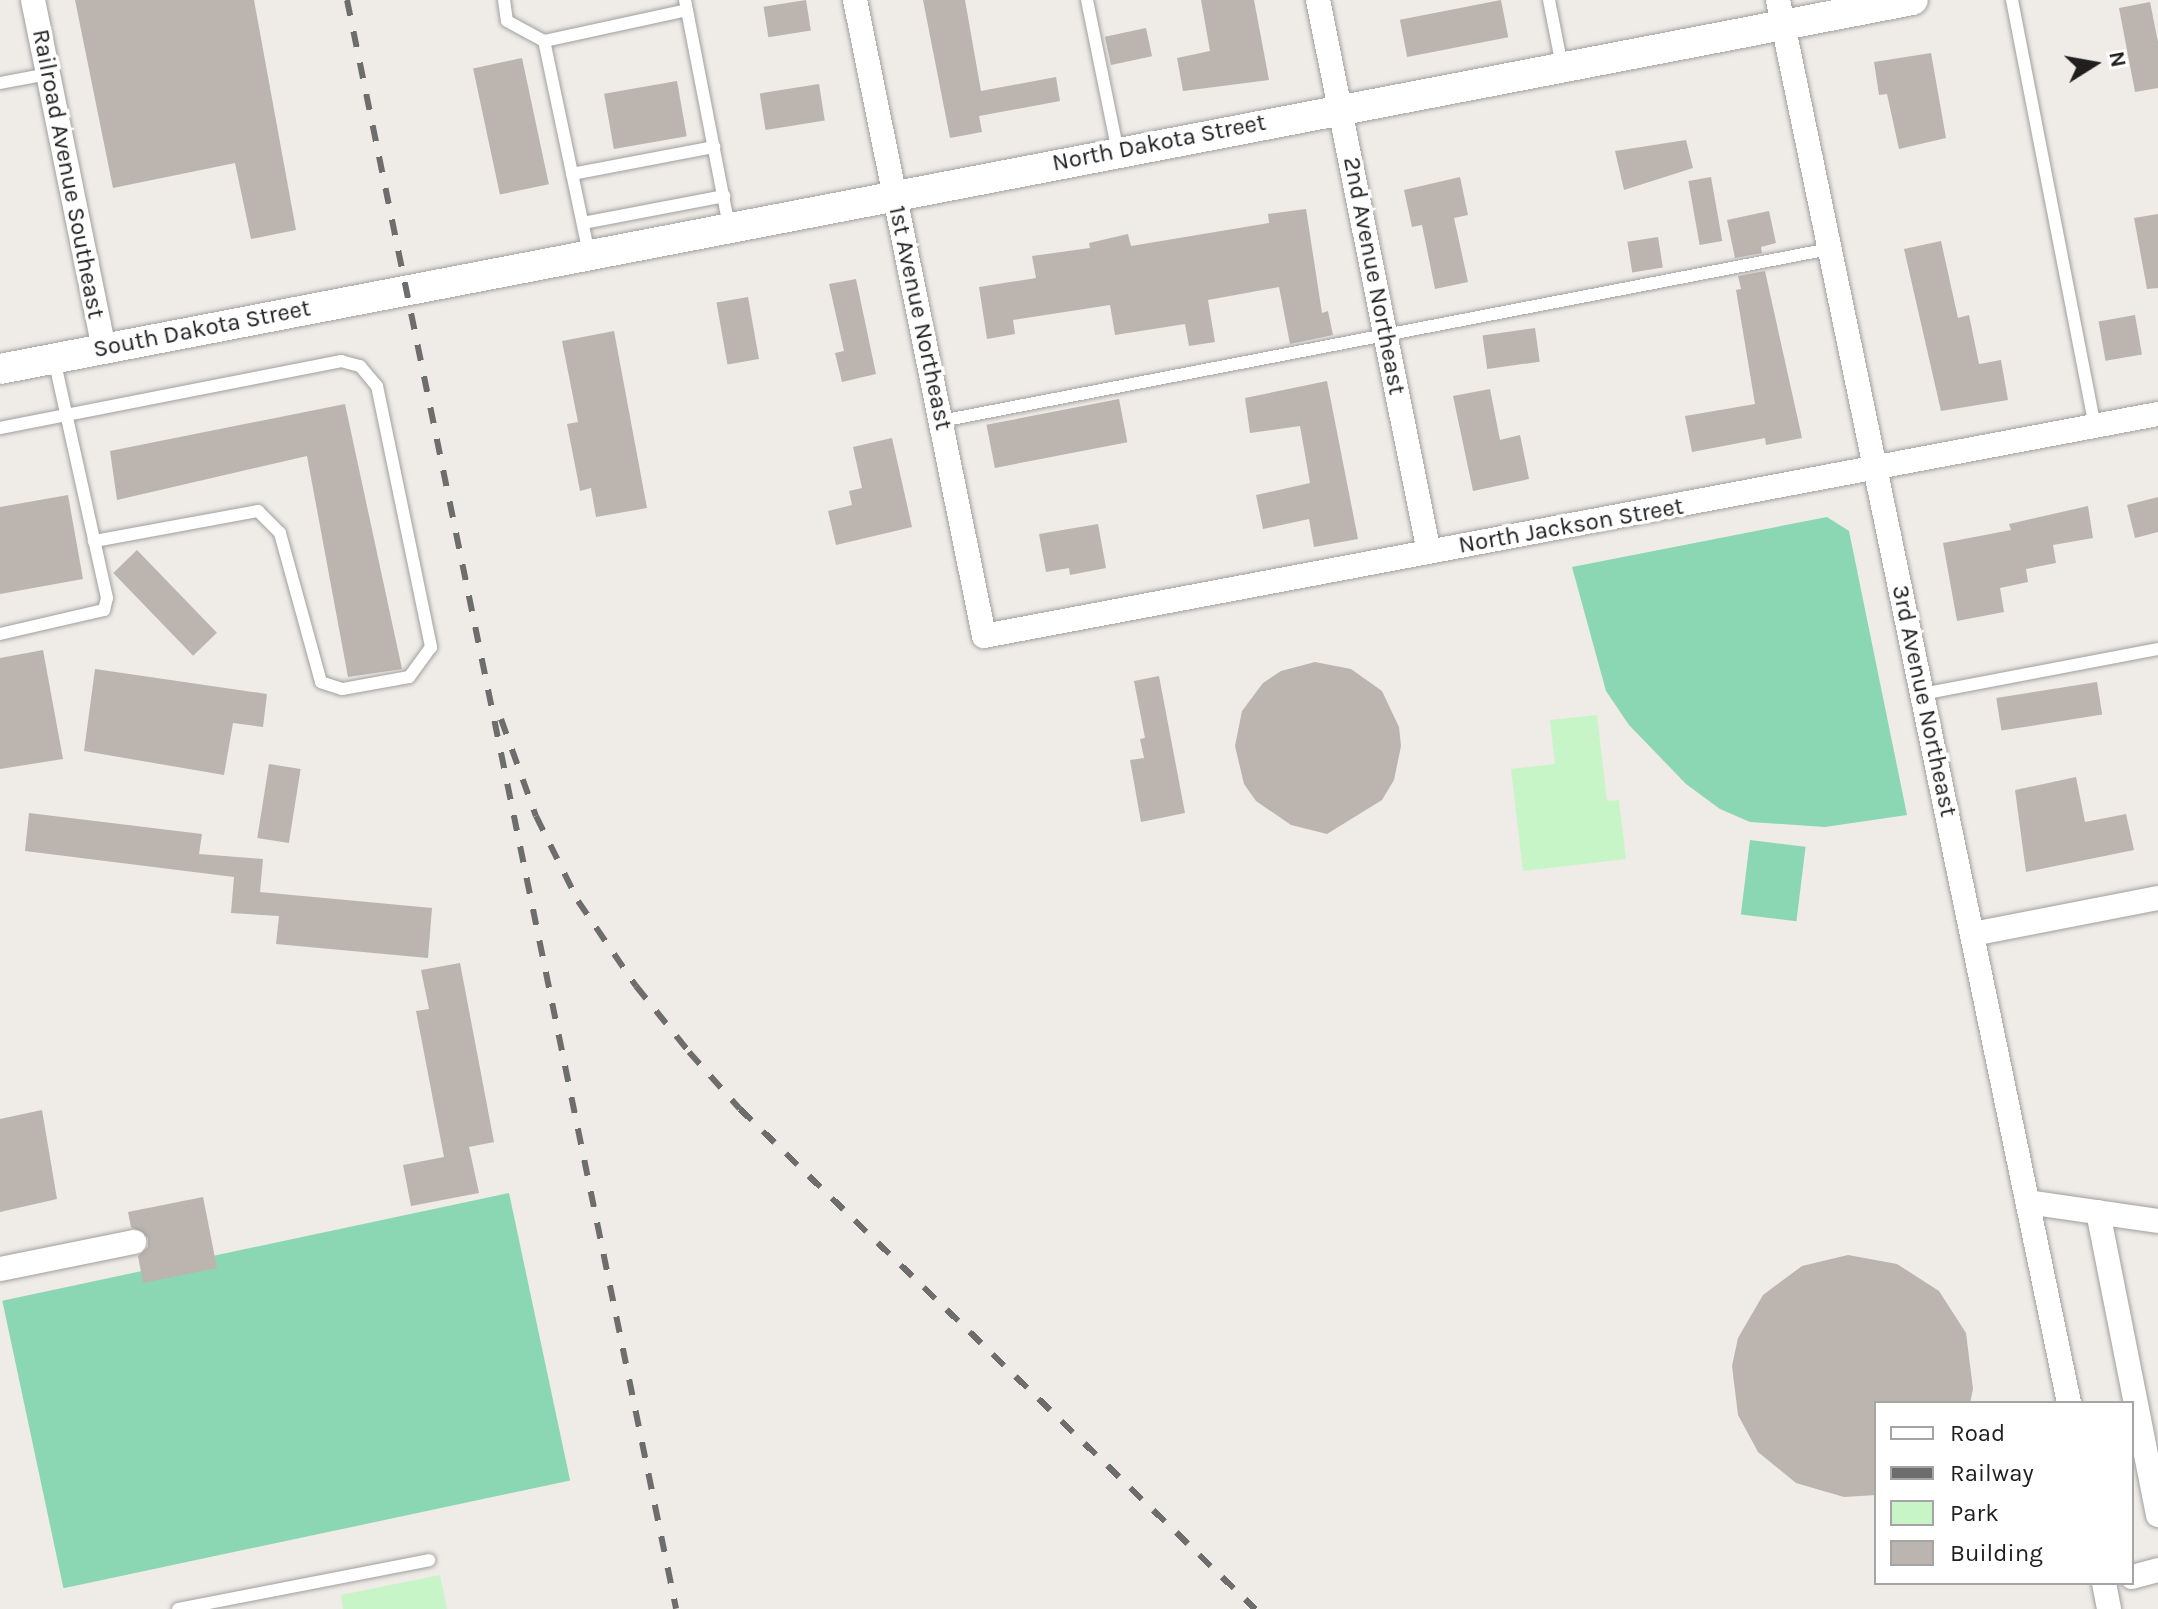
<!DOCTYPE html>
<html>
<head>
<meta charset="utf-8">
<style>
  body { margin:0 }
  #map { position:relative; width:2158px; height:1609px; overflow:hidden; background:#efebe6; font-family:Karla,sans-serif }
  div>[style] { position:absolute }
  .park>* { inset:0; background:#c7f5c7 }
  .pitch>* { inset:0; background:#8bd7b3; transform-origin:0 0 }
  .building>* { inset:0; background:#bcb4af; transform-origin:0 0 }
  .roads { filter:drop-shadow(0 0 2px #a0a0a0) drop-shadow(0 0 2px #a0a0a0) }
  .service>* { height:12px; margin:-6px; padding:0 6px; transform-origin:6px; border-radius:6px; background:#fff }
  .minor>* { height:24px; margin:-12px; padding:0 12px; transform-origin:12px; border-radius:12px; background:#fff }
  .tertiary>* { height:30px; margin:-15px; padding:0 15px; transform-origin:15px; border-radius:15px; background:#fff }
  .rail>* { height:6px; margin-top:-3px; transform-origin:0; background:repeating-linear-gradient(90deg,#6d6d6d 0 16px,transparent 0 32px) }
  span { translate:-50% -50%; white-space:nowrap; text-align:center; line-height:1.15; -webkit-text-stroke:7px #fff; paint-order:stroke }
  .street-label { font-size:24px; color:#1f1f1f }
  .legend { position:absolute; left:1874px; top:1401px; width:260px; height:184px; box-sizing:border-box; background:#fff; border:2px solid #a5a5a5; margin:0; padding:10px 14px; list-style:none; font-size:24px; color:#1f1f1f }
  .legend li { display:flex; align-items:center; gap:16px; height:40px }
  .legend b { width:40px; border:2px solid #a5a5a5 }
  .north { position:absolute; left:2054px; top:24px; width:80px; height:80px; -webkit-text-stroke:6px #fff; paint-order:stroke; rotate:79deg; font-size:22px; font-weight:700; line-height:32px; text-align:center; color:#1f1f1f }
  .north::after { content:''; display:block; margin:auto; width:28px; height:36px; background:#1f1f1f; clip-path:polygon(50% 0,100% 100%,50% 72%,0 100%) }
</style>
</head>
<body>
<div id="map">
  <div class="park">
    <i style="clip-path:polygon(1597px 715px,1607px 801px,1619px 800px,1626px 859px,1523px 871px,1511px 769px,1555px 764px,1550px 720px)"></i>
    <i style="clip-path:polygon(440px 1575px,447px 1609px,343px 1609px,341px 1595px)"></i>
  </div>
  <div class="pitch">
    <i style="clip-path:polygon(1827px 517px,1849px 531px,1907px 815px,1825px 827px,1750px 822px,1720px 809px,1686px 784px,1629px 725px,1606px 691px,1572px 567px)"></i>
    <i style="left:1750px;top:840px;width:56px;height:75px;rotate:7deg"></i>
    <i style="left:509px;top:1193px;width:294px;height:518px;rotate:78deg"></i>
  </div>
  <div class="building">
    <i style="clip-path:polygon(75px 0,254px 0,296px 230px,251px 239px,235px 163px,113px 188px)"></i>
    <i style="left:806px;top:0;width:31px;height:43px;rotate:81deg"></i>
    <i style="clip-path:polygon(923px 0,965px 0,981px 91px,1056px 77px,1060px 101px,979px 116px,982px 132px,950px 138px)"></i>
    <i style="clip-path:polygon(1201px 0,1254px 0,1269px 80px,1183px 91px,1177px 58px,1210px 51px)"></i>
    <i style="left:1501px;top:0;width:38px;height:103px;rotate:79deg"></i>
    <i style="clip-path:polygon(2150px 2px,2158px 42px,2158px 88px,2135px 92px,2119px 8px)"></i>
    <i style="left:1146px;top:28px;width:29px;height:42px;rotate:78deg"></i>
    <i style="clip-path:polygon(1931px 53px,1946px 138px,1899px 149px,1887px 94px,1879px 95px,1874px 62px)"></i>
    <i style="left:522px;top:58px;width:129px;height:50px;rotate:78deg"></i>
    <i style="left:677px;top:81px;width:56px;height:74px;rotate:80deg"></i>
    <i style="left:819px;top:84px;width:37px;height:60px;rotate:81deg"></i>
    <i style="clip-path:polygon(1686px 140px,1693px 168px,1624px 190px,1615px 151px)"></i>
    <i style="clip-path:polygon(1460px 177px,1468px 215px,1454px 218px,1468px 282px,1435px 289px,1422px 225px,1412px 227px,1404px 190px)"></i>
    <i style="left:1711px;top:177px;width:65px;height:23px;rotate:80deg"></i>
    <i style="clip-path:polygon(1306px 209px,1322px 313px,1328px 311px,1333px 335px,1290px 344px,1279px 287px,1208px 300px,1215px 342px,1189px 346px,1185px 324px,1115px 335px,1110px 305px,1013px 320px,1015px 334px,987px 339px,979px 287px,1036px 278px,1032px 256px,1090px 248px,1089px 243px,1128px 234px,1131px 246px,1269px 223px,1268px 214px)"></i>
    <i style="clip-path:polygon(1769px 211px,1776px 243px,1761px 247px,1762px 253px,1735px 258px,1727px 220px)"></i>
    <i style="clip-path:polygon(2158px 214px,2158px 288px,2147px 289px,2134px 218px)"></i>
    <i style="left:1658px;top:237px;width:31px;height:31px;rotate:81deg"></i>
    <i style="clip-path:polygon(1941px 241px,1958px 318px,1969px 315px,1979px 364px,2001px 360px,2008px 400px,1941px 411px,1904px 249px)"></i>
    <i style="clip-path:polygon(1765px 271px,1802px 438px,1766px 445px,1765px 438px,1692px 452px,1685px 416px,1755px 404px,1736px 290px,1741px 289px,1738px 276px)"></i>
    <i style="clip-path:polygon(856px 279px,876px 374px,842px 382px,835px 353px,844px 351px,829px 284px)"></i>
    <i style="left:748px;top:297px;width:63px;height:32px;rotate:80deg"></i>
    <i style="left:2135px;top:315px;width:40px;height:37px;rotate:80deg"></i>
    <i style="left:1535px;top:328px;width:34px;height:53px;rotate:82deg"></i>
    <i style="clip-path:polygon(614px 331px,647px 508px,596px 517px,591px 488px,580px 491px,567px 424px,578px 422px,562px 341px)"></i>
    <i style="clip-path:polygon(1327px 381px,1358px 539px,1314px 547px,1309px 519px,1263px 529px,1256px 495px,1310px 483px,1300px 426px,1250px 433px,1245px 398px)"></i>
    <i style="clip-path:polygon(1490px 389px,1500px 440px,1520px 435px,1529px 479px,1473px 491px,1453px 396px)"></i>
    <i style="left:1119px;top:399px;width:44px;height:135px;rotate:79deg"></i>
    <i style="clip-path:polygon(345px 404px,402px 669px,348px 677px,307px 456px,117px 500px,110px 451px)"></i>
    <i style="clip-path:polygon(892px 438px,912px 527px,836px 545px,828px 511px,852px 505px,849px 491px,862px 488px,853px 447px)"></i>
    <i style="clip-path:polygon(68px 495px,83px 579px,0 594px,0 507px)"></i>
    <i style="clip-path:polygon(2158px 497px,2158px 532px,2135px 538px,2127px 505px)"></i>
    <i style="clip-path:polygon(2088px 506px,2093px 538px,2053px 545px,2056px 563px,2026px 569px,2028px 582px,2000px 588px,2004px 612px,1957px 621px,1943px 543px,2011px 530px,2009px 524px)"></i>
    <i style="clip-path:polygon(1098px 524px,1106px 568px,1070px 575px,1069px 568px,1046px 572px,1039px 534px)"></i>
    <i style="left:137px;top:550px;width:115px;height:33px;rotate:46deg"></i>
    <i style="clip-path:polygon(43px 650px,63px 759px,0 769px,0 658px)"></i>
    <i style="clip-path:polygon(1315px 662px,1351px 669px,1382px 691px,1399px 727px,1401px 746px,1394px 780px,1382px 800px,1327px 834px,1291px 825px,1256px 801px,1244px 784px,1235px 746px,1242px 711px,1263px 683px,1281px 671px)"></i>
    <i style="clip-path:polygon(95px 669px,267px 694px,263px 727px,233px 723px,224px 775px,84px 751px)"></i>
    <i style="clip-path:polygon(1159px 676px,1185px 813px,1141px 822px,1130px 760px,1144px 758px,1140px 739px,1145px 738px,1134px 681px)"></i>
    <i style="left:2097px;top:682px;width:33px;height:102px;rotate:81deg"></i>
    <i style="left:269px;top:764px;width:32px;height:75px;rotate:9deg"></i>
    <i style="clip-path:polygon(2076px 777px,2085px 822px,2126px 814px,2134px 850px,2026px 872px,2015px 790px)"></i>
    <i style="clip-path:polygon(29px 813px,202px 834px,199px 854px,263px 859px,260px 892px,432px 908px,428px 958px,276px 944px,279px 916px,231px 913px,234px 877px,25px 851px)"></i>
    <i style="clip-path:polygon(460px 963px,494px 1142px,469px 1147px,479px 1193px,411px 1206px,403px 1165px,444px 1157px,416px 1011px,429px 1009px,421px 970px)"></i>
    <i style="clip-path:polygon(42px 1110px,57px 1199px,0 1212px,0 1119px)"></i>
    <i style="clip-path:polygon(203px 1197px,217px 1268px,143px 1283px,138px 1256px,148px 1247px,148px 1238px,131px 1227px,128px 1212px)"></i>
    <i style="clip-path:polygon(1848px 1255px,1897px 1264px,1939px 1291px,1966px 1333px,1973px 1389px,1970px 1403px,1876px 1403px,1876px 1495px,1844px 1497px,1796px 1483px,1758px 1452px,1738px 1415px,1732px 1366px,1738px 1338px,1763px 1295px,1802px 1266px)"></i>
  </div>
  <div class="roads">
    <div class="service">
      <i style="left:504px;top:0;width:21px;rotate:82deg"></i>
      <i style="left:507px;top:21px;width:42px;rotate:28.4deg"></i>
      <i style="left:685px;top:0;width:231px;rotate:79deg"></i>
      <i style="left:1087px;top:0;width:155px;rotate:78.5deg"></i>
      <i style="left:1549px;top:0;width:67px;rotate:78.9deg"></i>
      <i style="left:2012px;top:0;width:434px;rotate:79deg"></i>
      <i style="left:0;top:83px;width:49px;rotate:-10.6deg"></i>
      <i style="left:572px;top:174px;width:145px;rotate:-10.8deg"></i>
      <i style="left:583px;top:223px;width:144px;rotate:-10.8deg"></i>
      <i style="left:589px;top:254px;width:218px;rotate:-101.9deg"></i>
      <i style="left:544px;top:41px;width:146px;rotate:-12.2deg"></i>
      <i style="left:941px;top:421px;width:905px;rotate:-10.96deg"></i>
      <i style="left:0;top:428px;width:348px;rotate:-11.1deg"></i>
      <i style="left:341px;top:361px;width:20px;rotate:15deg"></i>
      <i style="left:360px;top:366px;width:26px;rotate:50deg"></i>
      <i style="left:377px;top:386px;width:267px;rotate:78.3deg"></i>
      <i style="left:431px;top:647px;width:37px;rotate:126deg"></i>
      <i style="left:409px;top:677px;width:68px;rotate:169.8deg"></i>
      <i style="left:342px;top:689px;width:22px;rotate:-162deg"></i>
      <i style="left:321px;top:682px;width:155px;rotate:-105.4deg"></i>
      <i style="left:280px;top:533px;width:31px;rotate:-135deg"></i>
      <i style="left:258px;top:511px;width:167px;rotate:169.6deg"></i>
      <i style="left:0;top:634px;width:107px;rotate:-13deg"></i>
      <i style="left:104px;top:610px;width:12px;rotate:-76deg"></i>
      <i style="left:107px;top:598px;width:246px;rotate:-102.5deg"></i>
      <i style="left:1922px;top:694px;width:240px;rotate:-10.8deg"></i>
      <i style="left:178px;top:1609px;width:256px;rotate:-11deg"></i>
    </div>
    <div class="minor">
      <i style="left:33px;top:0;width:356px;rotate:78.5deg"></i>
      <i style="left:855px;top:0;width:649px;rotate:78.53deg"></i>
      <i style="left:984px;top:636px;width:1195px;rotate:-10.71deg"></i>
      <i style="left:1318px;top:0;width:563px;rotate:78.63deg"></i>
      <i style="left:1778px;top:0;width:1433px;rotate:78.28deg"></i>
      <i style="left:1973px;top:934px;width:188px;rotate:-11deg"></i>
      <i style="left:2028px;top:1202px;width:131px;rotate:8.3deg"></i>
      <i style="left:2098px;top:1212px;width:309px;rotate:78.8deg"></i>
      <i style="left:0;top:1269px;width:137px;rotate:-11.4deg"></i>
      <i style="left:2132px;top:1577px;width:27px;rotate:-15deg"></i>
      <i style="left:2104px;top:1583px;width:26px;rotate:79deg"></i>
    </div>
    <div class="tertiary">
      <i style="left:0;top:369px;width:1948px;rotate:-10.92deg"></i>
    </div>
  </div>
  <div class="rail">
    <i style="left:347px;top:0;width:1642px;rotate:78.44deg"></i>
    <i style="left:501px;top:719px;width:103px;rotate:70.2deg"></i>
    <i style="left:536px;top:816px;width:95px;rotate:63.7deg"></i>
    <i style="left:578px;top:901px;width:103px;rotate:55.7deg"></i>
    <i style="left:636px;top:986px;width:85px;rotate:51.2deg"></i>
    <i style="left:689px;top:1052px;width:76px;rotate:48.2deg"></i>
    <i style="left:740px;top:1109px;width:718px;rotate:44.15deg"></i>
  </div>
  <div class="street-label">
    <span style="left:1159px;top:143px;rotate:-11deg">North Dakota Street</span>
    <span style="left:68px;top:174px;rotate:79deg">Railroad Avenue Southeast</span>
    <span style="left:1374px;top:276px;rotate:79deg">2nd Avenue Northeast</span>
    <span style="left:920px;top:318px;rotate:78deg">1st Avenue Northeast</span>
    <span style="left:202px;top:329px;rotate:-11deg">South Dakota Street</span>
    <span style="left:1571px;top:526px;rotate:-10deg">North Jackson Street</span>
    <span style="left:1924px;top:701px;rotate:78deg">3rd Avenue Northeast</span>
  </div>
  <ul class="legend">
  <li><b style="height:10px;background:#fff"></b>Road</li>
  <li><b style="height:10px;background:#6d6d6d"></b>Railway</li>
  <li><b style="height:22px;background:#c7f5c7"></b>Park</li>
  <li><b style="height:22px;background:#bcb4af"></b>Building</li>
  </ul>
  <div class="north">N</div>
</div>
</body>
</html>
